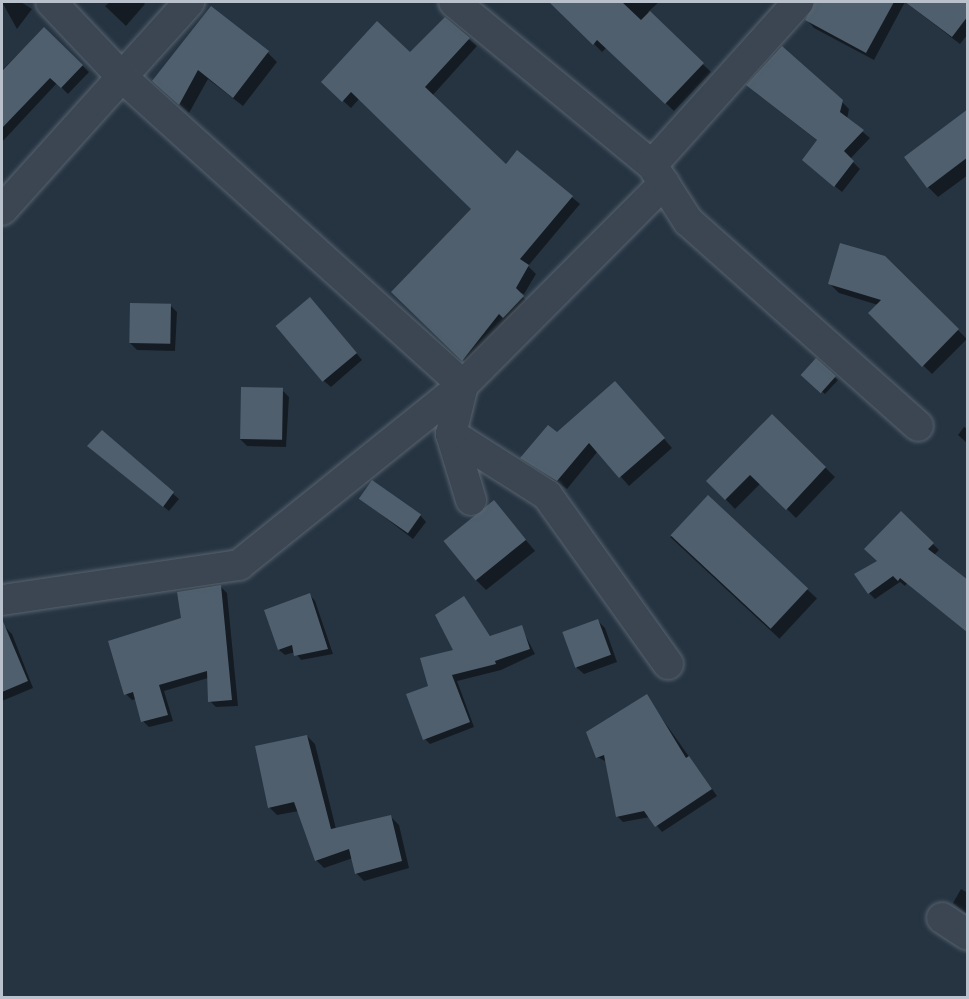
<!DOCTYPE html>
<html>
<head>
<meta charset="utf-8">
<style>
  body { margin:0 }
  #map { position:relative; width:969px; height:999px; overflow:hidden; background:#263442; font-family:Raleway,sans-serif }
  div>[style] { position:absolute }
  .shadow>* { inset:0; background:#0007; transform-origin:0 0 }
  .building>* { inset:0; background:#4f5f6d; transform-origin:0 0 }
  .roads { filter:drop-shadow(0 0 2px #59646f) drop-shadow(0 0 2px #59646f) }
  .minor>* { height:30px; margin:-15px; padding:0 15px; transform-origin:15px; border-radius:15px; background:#3b4652 }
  span { translate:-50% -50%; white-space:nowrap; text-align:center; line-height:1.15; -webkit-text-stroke:6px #1f2b37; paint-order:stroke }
  .frame { position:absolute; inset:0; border:3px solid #b8c1cc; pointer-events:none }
</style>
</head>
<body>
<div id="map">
  <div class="shadow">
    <i style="clip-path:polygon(2px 2px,21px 2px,32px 9px,17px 29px)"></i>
    <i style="clip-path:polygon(110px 2px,143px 2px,145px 4px,126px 26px,105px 6px)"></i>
    <i style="clip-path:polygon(583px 2px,659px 2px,648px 12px,711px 72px,674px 111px,607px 47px,602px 52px,567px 17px)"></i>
    <i style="clip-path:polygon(815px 2px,905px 2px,874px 60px,814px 28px,807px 20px,816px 6px)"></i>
    <i style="clip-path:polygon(905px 2px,968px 2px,968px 34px,960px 44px)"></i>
    <i style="clip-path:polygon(44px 29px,89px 72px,68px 94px,57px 83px,2px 142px,2px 70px)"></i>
    <i style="clip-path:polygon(469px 39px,477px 46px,432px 96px,506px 166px,517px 152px,580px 204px,528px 266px,536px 274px,524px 294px,518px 292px,531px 305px,471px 368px,393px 292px,473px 209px,359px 99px,351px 108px,331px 90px,410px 54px)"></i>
    <i style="clip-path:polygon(268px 53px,277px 62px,243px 106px,208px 79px,189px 113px,154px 81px)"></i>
    <i style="clip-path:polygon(755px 92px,842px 102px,849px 109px,847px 119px,870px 138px,850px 159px,860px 169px,842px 192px,811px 167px,818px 141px)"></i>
    <i style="clip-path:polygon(968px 111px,968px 175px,938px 197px,928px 187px)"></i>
    <i style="clip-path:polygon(884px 257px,967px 339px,932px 374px,870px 313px,878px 305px,839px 293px,830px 284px)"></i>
    <i style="clip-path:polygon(170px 305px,177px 312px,175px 351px,137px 350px,130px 343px)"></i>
    <i style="clip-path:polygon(316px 305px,362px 360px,331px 387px,324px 381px)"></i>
    <i style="clip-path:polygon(816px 360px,838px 380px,825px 394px,805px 378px)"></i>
    <i style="clip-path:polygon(282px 390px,289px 397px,286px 447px,247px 446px,240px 439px)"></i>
    <i style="clip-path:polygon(624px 392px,672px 448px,629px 486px,598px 451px,567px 489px,523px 458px)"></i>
    <i style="clip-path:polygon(772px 416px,835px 477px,796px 518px,761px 483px,735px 509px,708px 481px)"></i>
    <i style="clip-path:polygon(964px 427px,968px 429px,968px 444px,958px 435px)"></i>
    <i style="clip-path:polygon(102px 432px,179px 499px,169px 511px,95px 452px)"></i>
    <i style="left:708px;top:497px;width:149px;height:55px;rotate:43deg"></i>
    <i style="clip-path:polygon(361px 499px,420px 515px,426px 522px,413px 539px)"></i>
    <i style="clip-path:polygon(494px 502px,535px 551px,486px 590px,476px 580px)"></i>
    <i style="clip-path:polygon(901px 513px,939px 550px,934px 555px,968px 581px,968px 633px,907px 583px,905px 586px,900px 582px,875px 599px,869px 593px)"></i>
    <i style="clip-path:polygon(221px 587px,227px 593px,238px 706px,216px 707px,210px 701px,208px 678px,164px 691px,173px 721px,149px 727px,143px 721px,136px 699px,132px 700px,126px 694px,183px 620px)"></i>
    <i style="clip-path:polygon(310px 595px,315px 601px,333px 654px,301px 660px,295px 652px,285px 655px,279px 650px)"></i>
    <i style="clip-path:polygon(464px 598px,491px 637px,521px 627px,535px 654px,501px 670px,457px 681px,474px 727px,430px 744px,425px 739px,430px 687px,456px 651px)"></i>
    <i style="clip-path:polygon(598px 621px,605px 628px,617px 662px,584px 674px,577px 668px,565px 634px)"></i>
    <i style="clip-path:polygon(5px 627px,12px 634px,33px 688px,2px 701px,2px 629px)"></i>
    <i style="clip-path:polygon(646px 696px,717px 796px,662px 832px,650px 817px,623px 822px,617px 816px,607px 762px,597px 757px)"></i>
    <i style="clip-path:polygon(307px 736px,315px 744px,336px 829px,391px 817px,399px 825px,409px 868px,364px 881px,356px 873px,353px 858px,324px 868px,316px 860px,299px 811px,277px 815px,269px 807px)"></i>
    <i style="clip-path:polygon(961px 889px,968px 893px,968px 915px,953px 903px)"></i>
  </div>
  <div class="building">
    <i style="clip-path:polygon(549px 2px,622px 2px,641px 20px,650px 11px,704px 63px,665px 104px,597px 40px,593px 45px)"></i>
    <i style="clip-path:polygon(815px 2px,894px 2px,866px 53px,805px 20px)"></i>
    <i style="clip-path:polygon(905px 2px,968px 2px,968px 16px,952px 37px)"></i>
    <i style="clip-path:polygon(211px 6px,269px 51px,233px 98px,198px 70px,179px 105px,152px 81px)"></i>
    <i style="clip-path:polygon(445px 17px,470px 38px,425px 87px,506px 164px,517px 150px,573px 196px,520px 259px,529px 265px,516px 288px,524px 296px,503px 318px,499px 314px,462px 361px,391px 292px,471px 209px,351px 92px,342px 102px,321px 82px,377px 21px,410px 52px)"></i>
    <i style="clip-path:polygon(44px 27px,83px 65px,61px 88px,50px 78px,2px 128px,2px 71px)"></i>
    <i style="clip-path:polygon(782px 46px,843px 100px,840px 112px,864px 130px,844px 151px,854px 161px,834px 187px,802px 160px,817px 140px,746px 85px)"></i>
    <i style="clip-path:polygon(968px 109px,968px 157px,927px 188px,904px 157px)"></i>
    <i style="clip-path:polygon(840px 243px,885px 256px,959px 329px,922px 367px,868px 313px,881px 300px,828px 284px)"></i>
    <i style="left:310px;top:297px;width:73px;height:45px;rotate:50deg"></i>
    <i style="left:130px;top:303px;width:41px;height:40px;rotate:1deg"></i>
    <i style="left:816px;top:358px;width:27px;height:23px;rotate:42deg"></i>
    <i style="clip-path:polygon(615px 381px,665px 438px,619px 478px,589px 443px,557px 481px,520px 458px,548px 425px,557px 432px)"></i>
    <i style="left:241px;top:387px;width:42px;height:52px;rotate:1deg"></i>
    <i style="clip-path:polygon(772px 414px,826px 467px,786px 510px,750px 475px,725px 500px,706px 481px)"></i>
    <i style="clip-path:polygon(102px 430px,174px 492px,163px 507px,87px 446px)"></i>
    <i style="left:372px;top:480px;width:60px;height:23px;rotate:35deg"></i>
    <i style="left:708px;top:495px;width:137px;height:55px;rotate:43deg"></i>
    <i style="left:494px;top:500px;width:51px;height:65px;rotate:51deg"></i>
    <i style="clip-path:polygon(901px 511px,934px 543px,928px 549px,968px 580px,968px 633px,900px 578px,898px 581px,893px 576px,868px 594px,854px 574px,877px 561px,864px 549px)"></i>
    <i style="clip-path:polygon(221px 585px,232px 700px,208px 702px,207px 671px,159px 685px,168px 715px,141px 722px,133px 692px,124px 695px,108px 641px,181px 618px,177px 592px)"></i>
    <i style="clip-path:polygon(310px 593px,328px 649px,294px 656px,292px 645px,278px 650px,264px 610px)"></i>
    <i style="clip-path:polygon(464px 596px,490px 636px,522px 625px,530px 649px,495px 661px,496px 664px,452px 675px,470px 722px,423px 740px,406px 694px,428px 686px,420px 658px,453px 650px,435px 615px)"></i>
    <i style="clip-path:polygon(2px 619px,28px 681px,2px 692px)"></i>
    <i style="left:598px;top:619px;width:38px;height:38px;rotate:70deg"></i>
    <i style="clip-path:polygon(647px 694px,686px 758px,689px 756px,712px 789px,655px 827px,644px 811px,616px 817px,604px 755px,596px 758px,586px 732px)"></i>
    <i style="clip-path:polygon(307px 735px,331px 829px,391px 815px,402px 861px,355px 874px,349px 849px,315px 861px,294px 802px,268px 808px,255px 746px)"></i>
  </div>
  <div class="roads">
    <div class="minor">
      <i style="left:454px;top:2px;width:256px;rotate:39.5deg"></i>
      <i style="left:652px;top:165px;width:67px;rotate:57.3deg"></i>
      <i style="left:688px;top:221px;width:308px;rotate:41.7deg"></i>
      <i style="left:652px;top:165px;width:219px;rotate:-48.1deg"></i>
      <i style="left:2px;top:210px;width:280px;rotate:-48deg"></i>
      <i style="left:451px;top:434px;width:114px;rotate:32.4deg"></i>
      <i style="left:547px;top:495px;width:208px;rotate:54.4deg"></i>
      <i style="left:471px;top:500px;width:69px;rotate:-106.9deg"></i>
      <i style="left:451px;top:434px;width:50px;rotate:-76.2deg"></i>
      <i style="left:463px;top:385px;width:285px;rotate:-45.1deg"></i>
      <i style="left:2px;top:600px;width:240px;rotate:-8.4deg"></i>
      <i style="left:239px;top:565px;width:287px;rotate:-38.8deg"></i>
      <i style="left:463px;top:385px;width:460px;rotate:-137.9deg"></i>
      <i style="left:122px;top:77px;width:103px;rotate:-133.4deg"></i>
      <i style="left:942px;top:918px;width:31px;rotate:33deg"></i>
    </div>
  </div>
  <div class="frame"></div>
</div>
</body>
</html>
